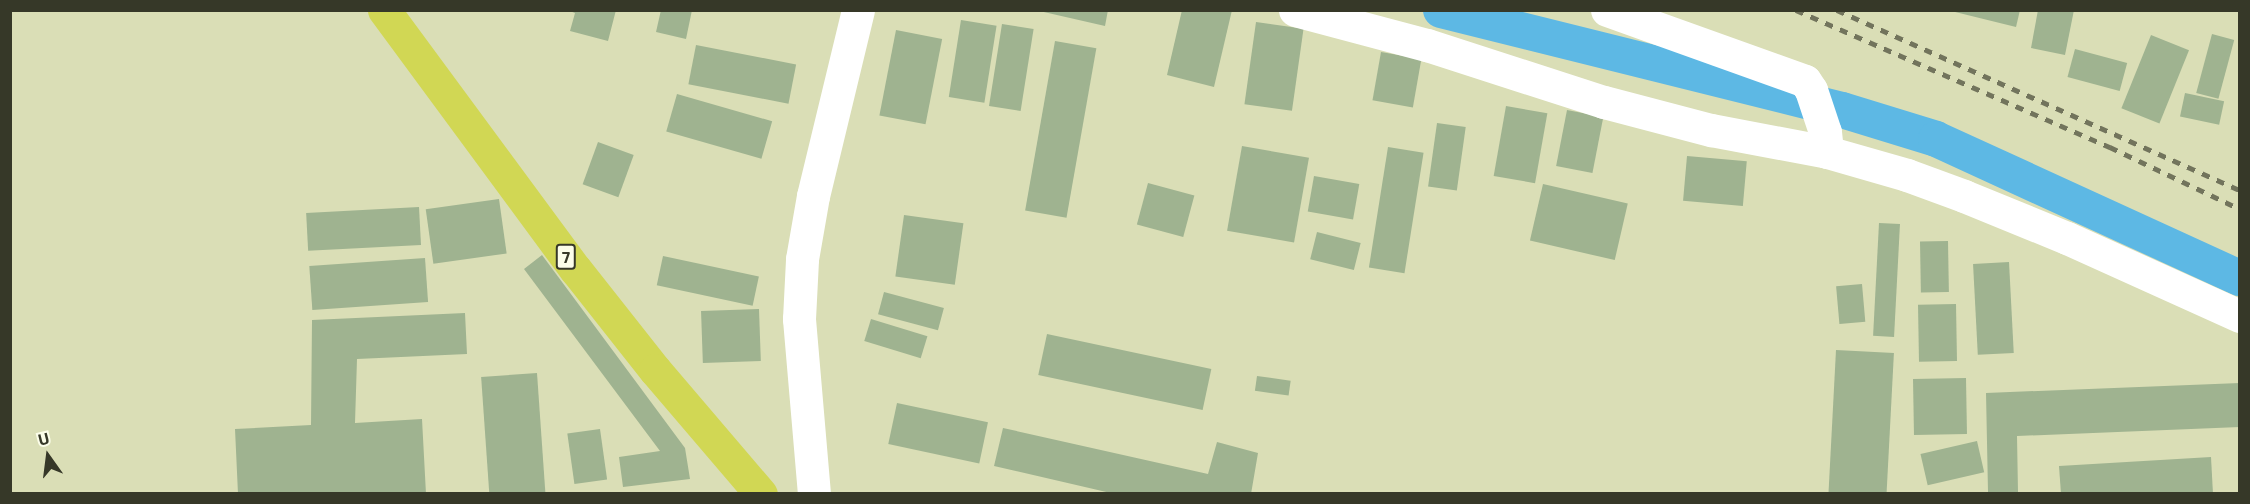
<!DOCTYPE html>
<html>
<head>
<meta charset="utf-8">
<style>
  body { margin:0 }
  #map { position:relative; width:2250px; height:504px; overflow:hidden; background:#dadeb6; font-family:"Exo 2",sans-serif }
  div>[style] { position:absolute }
  .canal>* { height:36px; margin:-18px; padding:0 18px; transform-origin:18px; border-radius:18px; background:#5db8e4 }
  .building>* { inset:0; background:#9fb390; transform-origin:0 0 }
  .minor>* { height:33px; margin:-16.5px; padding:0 16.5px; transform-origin:16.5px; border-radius:16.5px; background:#fff }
  .highway>* { height:33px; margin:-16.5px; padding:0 16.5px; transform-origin:16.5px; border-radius:16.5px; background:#d1d754 }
  .rail>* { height:4.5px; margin-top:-2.25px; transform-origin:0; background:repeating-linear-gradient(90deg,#72745c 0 8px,transparent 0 16px) }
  span { translate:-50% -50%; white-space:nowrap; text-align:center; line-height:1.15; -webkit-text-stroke:4.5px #fbfde9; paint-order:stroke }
  .shield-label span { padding:2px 4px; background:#fbfde9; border:2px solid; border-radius:4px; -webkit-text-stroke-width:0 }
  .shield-label { font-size:16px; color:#363828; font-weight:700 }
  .frame { position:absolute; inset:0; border:12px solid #363828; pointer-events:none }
  .north { position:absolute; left:18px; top:426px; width:60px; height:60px; -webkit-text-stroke:4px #fbfde9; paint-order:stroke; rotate:346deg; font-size:16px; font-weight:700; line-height:24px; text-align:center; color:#363828 }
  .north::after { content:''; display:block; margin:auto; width:21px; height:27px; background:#363828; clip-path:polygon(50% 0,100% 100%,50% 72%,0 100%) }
</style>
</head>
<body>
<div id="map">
  <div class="canal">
    <i style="left:1441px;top:10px;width:413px;rotate:14deg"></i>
    <i style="left:1842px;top:110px;width:98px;rotate:17.1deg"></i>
    <i style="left:1936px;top:139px;width:334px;rotate:24.6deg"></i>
  </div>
  <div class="building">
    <i style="clip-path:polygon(616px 10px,608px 41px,570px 31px,575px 13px,567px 10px)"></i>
    <i style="clip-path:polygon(661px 10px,692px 10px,686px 39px,656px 32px)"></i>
    <i style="clip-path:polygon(1035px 10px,1108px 10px,1105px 26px)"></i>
    <i style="clip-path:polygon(1182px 10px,1232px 10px,1214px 87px,1167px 75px)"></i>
    <i style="clip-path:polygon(1947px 10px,2020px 10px,2016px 27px)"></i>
    <i style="clip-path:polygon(2038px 10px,2074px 10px,2065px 55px,2031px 48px)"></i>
    <i style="left:961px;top:20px;width:36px;height:78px;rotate:9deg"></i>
    <i style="left:1256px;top:22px;width:48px;height:83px;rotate:8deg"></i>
    <i style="left:1002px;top:24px;width:32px;height:83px;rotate:9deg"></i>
    <i style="left:896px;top:30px;width:47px;height:87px;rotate:11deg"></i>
    <i style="left:2212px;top:34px;width:23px;height:61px;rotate:15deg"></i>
    <i style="left:2151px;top:35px;width:41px;height:79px;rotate:22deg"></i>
    <i style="left:1055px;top:41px;width:42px;height:172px;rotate:10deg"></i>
    <i style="left:696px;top:45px;width:102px;height:40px;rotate:11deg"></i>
    <i style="left:2075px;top:49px;width:54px;height:29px;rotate:15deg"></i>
    <i style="left:1381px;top:52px;width:41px;height:49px;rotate:10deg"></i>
    <i style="left:2185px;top:93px;width:40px;height:24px;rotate:12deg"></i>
    <i style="left:677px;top:94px;width:99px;height:39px;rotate:16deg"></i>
    <i style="left:1506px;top:106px;width:42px;height:71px;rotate:10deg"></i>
    <i style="left:1567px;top:110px;width:37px;height:57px;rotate:11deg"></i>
    <i style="left:1437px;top:123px;width:29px;height:64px;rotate:8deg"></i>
    <i style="left:598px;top:142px;width:38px;height:45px;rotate:20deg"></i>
    <i style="left:1242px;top:146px;width:68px;height:86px;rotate:10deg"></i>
    <i style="left:1388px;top:147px;width:36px;height:122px;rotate:9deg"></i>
    <i style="left:1687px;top:156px;width:60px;height:45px;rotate:5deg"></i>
    <i style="left:1314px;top:176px;width:46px;height:36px;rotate:10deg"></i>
    <i style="left:1148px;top:183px;width:48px;height:43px;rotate:15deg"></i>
    <i style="left:1543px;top:184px;width:87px;height:58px;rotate:13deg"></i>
    <i style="left:499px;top:199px;width:55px;height:74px;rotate:82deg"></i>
    <i style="left:419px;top:207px;width:38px;height:113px;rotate:87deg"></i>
    <i style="left:904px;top:215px;width:60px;height:62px;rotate:8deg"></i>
    <i style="left:1879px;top:223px;width:21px;height:113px;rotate:3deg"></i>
    <i style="left:1317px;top:232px;width:45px;height:28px;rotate:14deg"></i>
    <i style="left:1948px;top:241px;width:51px;height:28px;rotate:89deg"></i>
    <i style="clip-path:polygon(542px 255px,685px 448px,690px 479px,623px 487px,619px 457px,660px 451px,524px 269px)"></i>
    <i style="left:663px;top:256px;width:98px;height:30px;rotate:12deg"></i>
    <i style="left:425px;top:258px;width:44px;height:116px;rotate:86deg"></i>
    <i style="left:2009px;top:262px;width:91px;height:36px;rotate:87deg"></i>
    <i style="left:1862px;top:284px;width:38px;height:26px;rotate:85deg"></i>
    <i style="left:884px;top:292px;width:62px;height:23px;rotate:15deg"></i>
    <i style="left:1956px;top:304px;width:57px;height:38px;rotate:89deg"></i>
    <i style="left:759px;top:309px;width:52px;height:58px;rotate:88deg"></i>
    <i style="clip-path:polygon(465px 313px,467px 354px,357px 359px,355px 423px,422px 419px,426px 494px,238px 494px,235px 429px,311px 425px,312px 320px)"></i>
    <i style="left:871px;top:319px;width:59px;height:23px;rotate:17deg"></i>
    <i style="left:1047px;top:334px;width:168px;height:42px;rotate:12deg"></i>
    <i style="left:1836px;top:350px;width:58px;height:144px;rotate:3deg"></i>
    <i style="left:537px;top:373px;width:121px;height:56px;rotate:86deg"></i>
    <i style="left:1257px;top:376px;width:34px;height:15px;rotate:8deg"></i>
    <i style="left:1966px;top:378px;width:56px;height:53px;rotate:89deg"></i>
    <i style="clip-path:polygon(2240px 383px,2240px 427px,2017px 436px,2018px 492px,1988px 492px,1986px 393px)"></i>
    <i style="left:897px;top:403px;width:93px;height:42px;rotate:12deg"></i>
    <i style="clip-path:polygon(1003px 428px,1208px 474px,1217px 442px,1258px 453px,1251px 494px,1115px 494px,994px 466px)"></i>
    <i style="left:600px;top:429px;width:51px;height:33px;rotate:82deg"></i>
    <i style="left:1977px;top:441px;width:32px;height:58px;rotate:77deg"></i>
    <i style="clip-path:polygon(2211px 457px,2213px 494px,2061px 494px,2059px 466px)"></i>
  </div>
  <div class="minor">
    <i style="left:1295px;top:10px;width:137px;rotate:14.9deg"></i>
    <i style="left:1427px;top:45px;width:186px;rotate:17.9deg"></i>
    <i style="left:1604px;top:102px;width:111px;rotate:14.7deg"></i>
    <i style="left:1711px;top:130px;width:118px;rotate:10.7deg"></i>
    <i style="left:1607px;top:10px;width:210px;rotate:19.7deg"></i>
    <i style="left:1805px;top:81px;width:11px;rotate:56deg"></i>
    <i style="left:1811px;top:90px;width:44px;rotate:71.6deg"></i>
    <i style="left:1825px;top:132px;width:20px;rotate:84deg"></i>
    <i style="left:1827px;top:152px;width:83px;rotate:16deg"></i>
    <i style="left:1907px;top:175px;width:61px;rotate:20.2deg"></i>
    <i style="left:1964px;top:196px;width:111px;rotate:22.2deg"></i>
    <i style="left:2067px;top:238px;width:190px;rotate:24.3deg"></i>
    <i style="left:814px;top:494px;width:176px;rotate:-94.9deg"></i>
    <i style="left:799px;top:319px;width:60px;rotate:-87.1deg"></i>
    <i style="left:802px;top:259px;width:64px;rotate:-80.1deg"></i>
    <i style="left:813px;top:196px;width:191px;rotate:-76.4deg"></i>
  </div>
  <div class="highway">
    <i style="left:384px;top:10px;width:323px;rotate:53.6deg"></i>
    <i style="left:576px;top:270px;width:127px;rotate:51.7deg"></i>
    <i style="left:655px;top:370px;width:163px;rotate:49.5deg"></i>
  </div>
  <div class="rail">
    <i style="left:1796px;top:10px;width:343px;rotate:23.6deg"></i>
    <i style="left:2110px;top:147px;width:144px;rotate:25.5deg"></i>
    <i style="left:1837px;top:10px;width:441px;rotate:24.1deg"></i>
  </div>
  <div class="shield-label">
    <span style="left:566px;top:257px">7</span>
  </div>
  <div class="frame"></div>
  <div class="north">U</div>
</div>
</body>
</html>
